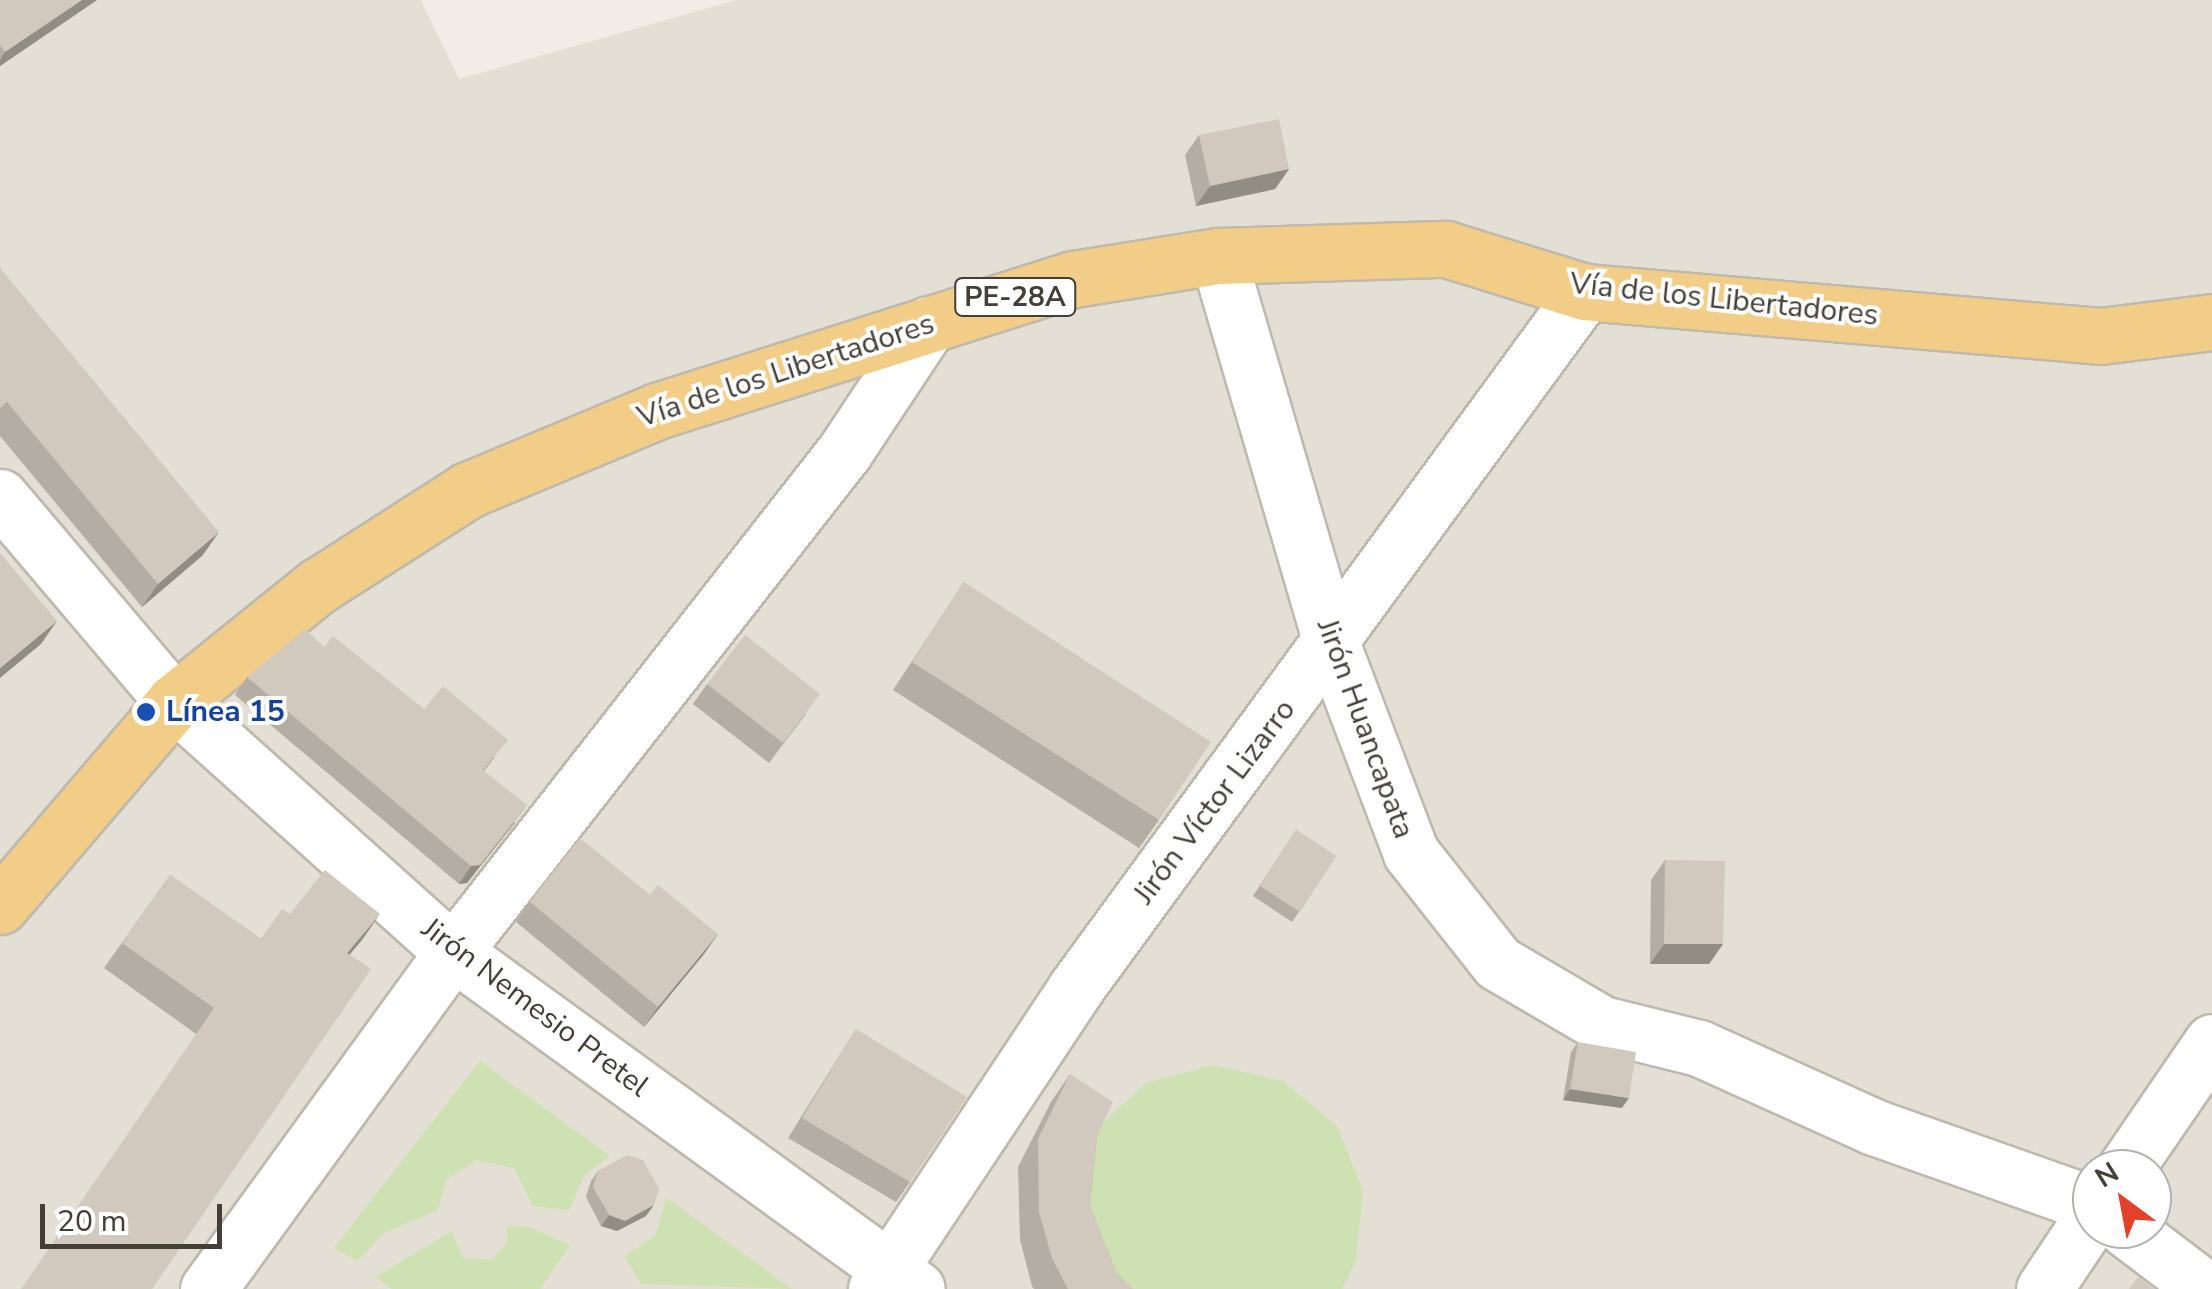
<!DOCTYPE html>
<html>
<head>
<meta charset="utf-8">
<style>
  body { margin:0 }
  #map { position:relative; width:2212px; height:1289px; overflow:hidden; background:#f1ede6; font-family:"Nunito Sans",sans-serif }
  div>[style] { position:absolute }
  .residential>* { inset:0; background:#e4dfd5 }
  .green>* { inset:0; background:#cee1b3 }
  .roads { filter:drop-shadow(2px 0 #beb8ad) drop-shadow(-2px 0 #beb8ad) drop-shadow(0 2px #beb8ad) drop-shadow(0 -2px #beb8ad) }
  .minor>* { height:55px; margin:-27.5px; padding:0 27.5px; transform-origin:27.5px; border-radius:27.5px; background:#fff }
  .trunk>* { height:55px; margin:-27.5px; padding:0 27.5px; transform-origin:27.5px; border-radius:27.5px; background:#f2cd88 }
  .wall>* { inset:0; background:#b4ada3 }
  .shaded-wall>* { inset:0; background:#928d84 }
  .building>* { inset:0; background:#d1c9bd }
  .dots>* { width:28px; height:28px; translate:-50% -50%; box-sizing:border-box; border:5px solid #fff; border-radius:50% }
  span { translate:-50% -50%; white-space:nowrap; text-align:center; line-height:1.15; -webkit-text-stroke:8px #fff; paint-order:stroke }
  .shield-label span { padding:2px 8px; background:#fff; border:2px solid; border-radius:8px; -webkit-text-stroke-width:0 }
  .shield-label { font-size:28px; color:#433e36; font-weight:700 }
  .street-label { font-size:30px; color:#433e36 }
  .transit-label { font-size:30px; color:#164399; font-weight:700 }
  .left { translate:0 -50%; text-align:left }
  .north { position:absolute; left:2072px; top:1149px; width:100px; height:100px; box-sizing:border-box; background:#fff; border:2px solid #b4b2af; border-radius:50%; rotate:328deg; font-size:28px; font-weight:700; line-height:40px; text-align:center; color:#433e36 }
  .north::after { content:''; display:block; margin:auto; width:35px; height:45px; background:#e4412a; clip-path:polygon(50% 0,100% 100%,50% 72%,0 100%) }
  .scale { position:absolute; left:40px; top:1204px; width:182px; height:45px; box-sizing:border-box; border:5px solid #433e36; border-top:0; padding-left:12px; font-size:30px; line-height:35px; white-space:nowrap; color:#433e36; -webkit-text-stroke:8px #fff; paint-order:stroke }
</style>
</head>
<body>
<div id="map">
  <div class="residential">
    <i style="clip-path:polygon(evenodd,0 0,421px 0,459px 79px,736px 0,2212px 0,2212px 1289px,0 1289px,0 0,2092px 1169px,2152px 1169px,2152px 1229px,2092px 1229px,2092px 1169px)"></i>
  </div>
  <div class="green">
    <i style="clip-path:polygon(480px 1061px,610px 1156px,585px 1175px,569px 1210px,533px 1206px,514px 1168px,477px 1160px,446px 1180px,438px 1210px,384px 1233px,358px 1261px,334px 1248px)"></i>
    <i style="clip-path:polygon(1213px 1065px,1283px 1081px,1337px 1126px,1363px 1191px,1356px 1261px,1342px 1289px,1091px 1289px,1079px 1268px,1093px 1132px,1146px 1083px)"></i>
    <i style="clip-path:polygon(666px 1197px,792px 1289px,641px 1284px,624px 1256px,656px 1235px)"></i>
    <i style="clip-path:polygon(507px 1226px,529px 1227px,570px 1245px,540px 1289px,392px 1289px,375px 1277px,452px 1231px,462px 1257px,492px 1260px,507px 1243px)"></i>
  </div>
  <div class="roads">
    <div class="minor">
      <i style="left:1218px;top:256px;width:405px;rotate:73.7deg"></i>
      <i style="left:1332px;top:645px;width:222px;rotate:69.2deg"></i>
      <i style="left:1411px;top:853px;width:140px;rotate:51.7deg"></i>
      <i style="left:1498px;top:963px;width:121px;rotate:30.4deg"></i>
      <i style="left:1602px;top:1024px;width:100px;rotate:13.9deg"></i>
      <i style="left:1699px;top:1048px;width:192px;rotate:24.3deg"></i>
      <i style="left:1874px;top:1127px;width:231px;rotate:19.5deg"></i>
      <i style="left:0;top:497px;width:269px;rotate:49.7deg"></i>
      <i style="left:174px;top:702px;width:375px;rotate:41.9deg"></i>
      <i style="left:453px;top:952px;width:573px;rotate:35.99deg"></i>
      <i style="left:2125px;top:1169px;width:154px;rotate:-55.6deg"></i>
      <i style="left:2126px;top:1229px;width:99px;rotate:37.2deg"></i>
      <i style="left:208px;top:1289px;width:417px;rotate:-54deg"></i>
      <i style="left:453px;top:952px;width:636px;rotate:-51.96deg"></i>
      <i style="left:845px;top:451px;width:152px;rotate:-56.5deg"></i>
      <i style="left:876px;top:1289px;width:360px;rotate:-56.4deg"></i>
      <i style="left:1075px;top:989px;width:864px;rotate:-53.81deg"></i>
      <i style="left:2044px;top:1289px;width:87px;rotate:-56.3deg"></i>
    </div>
    <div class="trunk">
      <i style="left:0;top:906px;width:268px;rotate:-49.5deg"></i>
      <i style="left:174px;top:702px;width:185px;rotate:-38.9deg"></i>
      <i style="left:318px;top:586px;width:178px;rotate:-32.6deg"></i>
      <i style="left:468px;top:490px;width:205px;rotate:-22.7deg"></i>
      <i style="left:657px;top:411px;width:437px;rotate:-17.6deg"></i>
      <i style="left:1074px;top:279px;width:146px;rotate:-9.1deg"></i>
      <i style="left:1218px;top:256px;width:228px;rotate:-1.8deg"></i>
      <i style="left:1446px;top:249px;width:145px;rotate:17.2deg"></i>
      <i style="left:1585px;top:292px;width:518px;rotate:4.87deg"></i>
      <i style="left:2101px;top:336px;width:112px;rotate:-7.2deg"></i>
    </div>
  </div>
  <div class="wall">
    <i style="clip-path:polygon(0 0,97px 0,0 66px)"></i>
    <i style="clip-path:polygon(1199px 135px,1289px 169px,1275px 189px,1196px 206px,1185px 155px)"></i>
    <i style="clip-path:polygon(0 268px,203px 555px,142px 607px,0 436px)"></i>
    <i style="clip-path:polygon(964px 582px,1159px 820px,1139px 848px,893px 690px)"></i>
    <i style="clip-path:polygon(247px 677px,424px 709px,495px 757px,484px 771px,515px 823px,467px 883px,459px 884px,235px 695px)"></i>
    <i style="clip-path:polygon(707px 684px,806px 714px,769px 763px,693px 704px)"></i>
    <i style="clip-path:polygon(1296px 830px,1336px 856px,1292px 922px,1253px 896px)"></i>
    <i style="clip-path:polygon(1665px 860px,1723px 944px,1709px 964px,1650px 964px,1651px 880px)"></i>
    <i style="clip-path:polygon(170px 875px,261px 939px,290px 914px,362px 940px,196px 1034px,104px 968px)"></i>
    <i style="clip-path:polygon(530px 902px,718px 934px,704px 954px,644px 1027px,516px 922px)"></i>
    <i style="clip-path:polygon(856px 1029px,910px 1182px,896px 1202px,788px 1138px)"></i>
    <i style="clip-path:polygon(1578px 1042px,1622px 1108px,1563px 1100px,1571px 1052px)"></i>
    <i style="clip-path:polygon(1070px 1074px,1097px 1136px,1090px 1206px,1116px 1272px,1132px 1289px,1034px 1289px,1032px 1286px,1020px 1240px,1018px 1167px,1051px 1102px)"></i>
    <i style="clip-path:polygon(598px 1171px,646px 1216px,617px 1231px,601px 1226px,586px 1197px,591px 1181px)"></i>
  </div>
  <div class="shaded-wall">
    <i style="clip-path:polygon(82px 0,97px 0,0 66px,0 60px,5px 52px)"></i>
    <i style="clip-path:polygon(1289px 169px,1275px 189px,1196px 206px,1210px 186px)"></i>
    <i style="clip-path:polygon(219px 532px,203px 555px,142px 607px,158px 584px)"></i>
    <i style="clip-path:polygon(57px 621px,41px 644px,0 678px,0 668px)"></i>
    <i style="clip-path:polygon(527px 805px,467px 883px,459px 884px,471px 866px)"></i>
    <i style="clip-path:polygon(380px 914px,362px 940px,329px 979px,347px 953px)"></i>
    <i style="clip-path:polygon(718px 934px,704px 954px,644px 1027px,658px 1007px)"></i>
    <i style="clip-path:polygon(1664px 944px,1723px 944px,1709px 964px,1650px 964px)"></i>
    <i style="clip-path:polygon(1570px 1089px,1629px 1098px,1622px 1108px,1563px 1100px)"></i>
    <i style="clip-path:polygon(654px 1205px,646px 1216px,617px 1231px,601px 1226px,609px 1215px)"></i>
  </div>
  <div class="building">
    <i style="clip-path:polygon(0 0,82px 0,5px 52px,0 45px)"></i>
    <i style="clip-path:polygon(1279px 119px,1289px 169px,1210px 186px,1199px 135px)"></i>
    <i style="clip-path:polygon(0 268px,219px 532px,158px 584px,7px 402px,0 408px)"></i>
    <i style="clip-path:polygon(0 553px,57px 621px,0 668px)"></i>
    <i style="clip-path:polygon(964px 582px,1211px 742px,1159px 820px,912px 662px)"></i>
    <i style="clip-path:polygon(305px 629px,324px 647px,333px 636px,424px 709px,443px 686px,508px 740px,483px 770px,527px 805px,480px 865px,471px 866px,247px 677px)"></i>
    <i style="clip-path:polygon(745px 635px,820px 694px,783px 743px,707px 684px)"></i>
    <i style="clip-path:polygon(1296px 830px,1336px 856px,1300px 912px,1260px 886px)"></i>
    <i style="clip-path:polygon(580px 838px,650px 895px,658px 885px,718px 934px,658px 1007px,530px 902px)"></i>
    <i style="clip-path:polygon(1665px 860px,1725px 861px,1723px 944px,1664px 944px)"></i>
    <i style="clip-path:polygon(325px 870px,380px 914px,347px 953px,371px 969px,152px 1289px,21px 1289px,214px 1008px,122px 943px,170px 875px,261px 939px,282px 909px,290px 914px)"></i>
    <i style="clip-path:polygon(856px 1029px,967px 1097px,910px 1182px,802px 1118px)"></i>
    <i style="clip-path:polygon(1578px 1042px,1636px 1052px,1629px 1098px,1570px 1089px)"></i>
    <i style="clip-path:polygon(1070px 1074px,1113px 1102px,1097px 1136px,1090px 1206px,1116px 1272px,1132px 1289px,1068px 1289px,1052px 1258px,1039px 1212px,1038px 1139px)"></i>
    <i style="clip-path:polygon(627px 1155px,643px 1160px,659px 1189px,654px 1205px,625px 1221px,609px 1215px,593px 1187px,598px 1171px)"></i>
    <i style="clip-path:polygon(2138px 1277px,2154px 1289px,2129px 1289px)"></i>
  </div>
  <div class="dots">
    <i style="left:146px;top:712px;background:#1a4fb4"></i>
  </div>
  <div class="shield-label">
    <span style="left:1015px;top:297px">PE-28A</span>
  </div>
  <div class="street-label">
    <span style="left:1724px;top:300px;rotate:6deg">Vía de los Libertadores</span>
    <span style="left:786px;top:371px;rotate:-18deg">Vía de los Libertadores</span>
    <span style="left:1365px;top:729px;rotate:70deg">Jirón Huancapata</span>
    <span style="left:1215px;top:802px;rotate:-53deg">Jirón Víctor Lizarro</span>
    <span style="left:535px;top:1008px;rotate:37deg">Jirón Nemesio Pretel</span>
  </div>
  <div class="transit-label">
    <span class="left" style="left:166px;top:712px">Línea 15</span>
  </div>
  <div class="north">N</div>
  <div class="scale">20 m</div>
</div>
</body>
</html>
